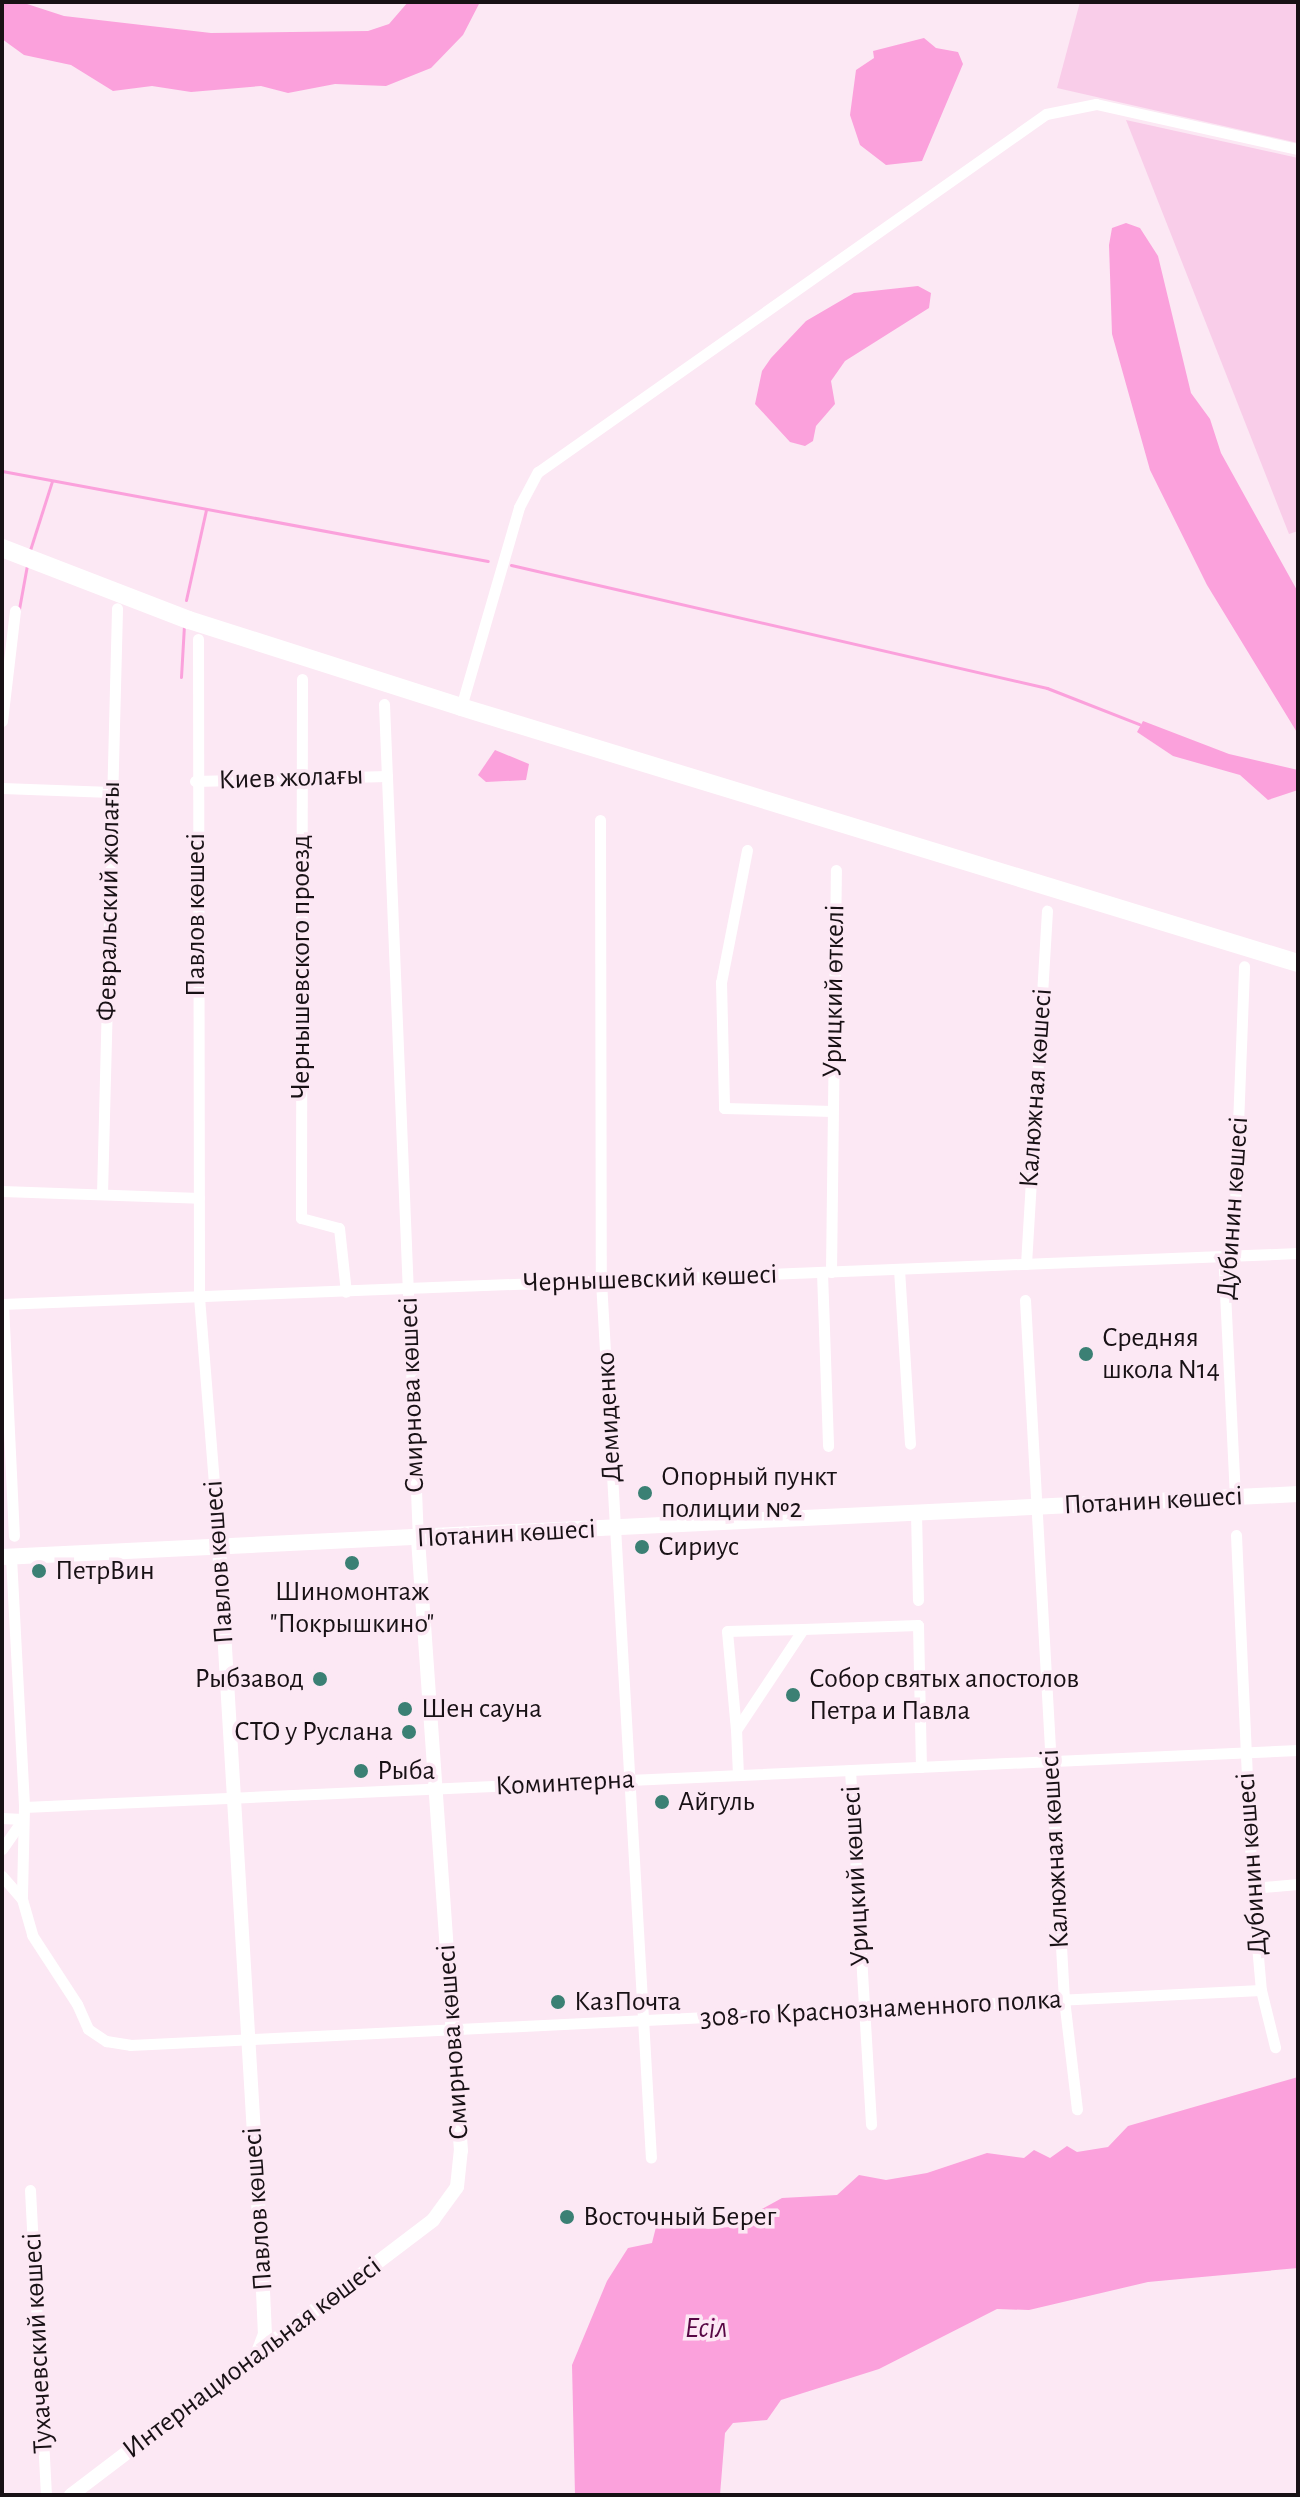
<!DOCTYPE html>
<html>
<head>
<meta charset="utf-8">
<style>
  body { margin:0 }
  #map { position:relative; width:1300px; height:2497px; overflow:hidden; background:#fce8f4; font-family:"Alegreya Sans",sans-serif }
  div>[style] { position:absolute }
  .green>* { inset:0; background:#f9cde9 }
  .water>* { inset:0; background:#fba1dc }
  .stream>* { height:3px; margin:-1.5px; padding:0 1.5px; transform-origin:1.5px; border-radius:1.5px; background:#fba1dc }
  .minor>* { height:11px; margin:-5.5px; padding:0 5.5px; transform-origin:5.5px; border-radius:5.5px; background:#fff }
  .tertiary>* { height:14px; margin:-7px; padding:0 7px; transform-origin:7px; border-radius:7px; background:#fff }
  .secondary>* { height:16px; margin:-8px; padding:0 8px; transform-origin:8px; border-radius:8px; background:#fff }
  .trunk>* { height:18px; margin:-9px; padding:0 9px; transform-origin:9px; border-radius:9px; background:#fff }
  .dots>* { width:22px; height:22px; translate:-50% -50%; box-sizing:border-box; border:4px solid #fce8f4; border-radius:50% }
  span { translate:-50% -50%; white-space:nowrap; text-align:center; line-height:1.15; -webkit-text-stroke:7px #fce8f4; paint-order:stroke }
  .street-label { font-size:28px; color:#181115 }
  .poi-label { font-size:28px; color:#181115 }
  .left { translate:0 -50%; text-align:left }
  .right { translate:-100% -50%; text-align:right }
  .water-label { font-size:30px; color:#570744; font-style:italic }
  .frame { position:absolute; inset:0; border:4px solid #181115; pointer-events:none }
</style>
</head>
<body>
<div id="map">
  <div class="green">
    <i style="clip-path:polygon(1080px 2px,1298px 2px,1298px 143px,1057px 88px)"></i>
    <i style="clip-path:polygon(1126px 120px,1298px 158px,1298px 531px,1289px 534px)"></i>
  </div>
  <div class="water">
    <i style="clip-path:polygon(2px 2px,21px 2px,64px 16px,211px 33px,368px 31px,389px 24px,408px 2px,480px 2px,463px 35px,431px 68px,386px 86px,335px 84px,288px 93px,261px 86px,191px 92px,152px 86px,113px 91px,71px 65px,24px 55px,2px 39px)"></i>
    <i style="clip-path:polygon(924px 38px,936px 48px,958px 52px,963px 64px,922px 161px,886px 165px,860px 145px,850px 115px,856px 70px,874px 58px,873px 51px)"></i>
    <i style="clip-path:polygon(1126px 223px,1140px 228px,1158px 256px,1191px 393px,1210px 419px,1221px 453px,1298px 592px,1298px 734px,1207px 585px,1150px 470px,1112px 334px,1109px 245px,1112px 228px)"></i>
    <i style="clip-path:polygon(918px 286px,931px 293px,929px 308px,845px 361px,831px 381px,835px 404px,816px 426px,813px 441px,805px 446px,790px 442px,755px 404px,762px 371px,771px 358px,806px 321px,854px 293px)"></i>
    <i style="clip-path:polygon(1143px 721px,1229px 754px,1298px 770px,1298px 790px,1268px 800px,1240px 775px,1173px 756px,1137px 732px)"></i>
    <i style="clip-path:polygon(495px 750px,529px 764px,526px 780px,486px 782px,478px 775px)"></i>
    <i style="clip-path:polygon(1298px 2077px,1298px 2268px,1148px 2282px,1029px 2310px,997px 2309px,879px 2369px,781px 2400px,767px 2420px,733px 2423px,725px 2433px,720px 2495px,575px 2495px,572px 2365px,607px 2281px,628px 2248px,652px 2243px,656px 2227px,675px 2218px,708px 2229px,729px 2227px,782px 2198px,837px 2195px,859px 2175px,886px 2180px,927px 2173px,987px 2153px,1024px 2158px,1034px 2150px,1050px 2158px,1067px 2146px,1077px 2152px,1108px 2147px,1128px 2126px)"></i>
  </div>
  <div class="stream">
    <i style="left:2px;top:471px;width:494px;rotate:10.5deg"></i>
    <i style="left:30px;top:550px;width:72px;rotate:-72.3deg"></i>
    <i style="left:511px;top:565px;width:550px;rotate:12.92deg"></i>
    <i style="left:1047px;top:688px;width:99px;rotate:21.4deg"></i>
    <i style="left:186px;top:600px;width:92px;rotate:-77.5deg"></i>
    <i style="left:19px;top:609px;width:45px;rotate:-79.7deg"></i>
    <i style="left:181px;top:677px;width:52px;rotate:-86.7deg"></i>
  </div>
  <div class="minor">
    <i style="left:198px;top:639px;width:658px;rotate:89.91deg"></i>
    <i style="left:199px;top:1297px;width:251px;rotate:85.4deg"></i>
    <i style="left:302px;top:679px;width:539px;rotate:90.11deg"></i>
    <i style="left:301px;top:1218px;width:39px;rotate:15deg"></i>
    <i style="left:339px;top:1228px;width:64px;rotate:83.8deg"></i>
    <i style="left:384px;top:704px;width:836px;rotate:87.67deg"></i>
    <i style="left:461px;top:707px;width:208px;rotate:-73.8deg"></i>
    <i style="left:519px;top:507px;width:40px;rotate:-62deg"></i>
    <i style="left:538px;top:472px;width:621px;rotate:-35.17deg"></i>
    <i style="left:1046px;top:114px;width:51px;rotate:-11.3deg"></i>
    <i style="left:1096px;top:104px;width:207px;rotate:12.6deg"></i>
    <i style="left:2px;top:721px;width:111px;rotate:-83.3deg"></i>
    <i style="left:195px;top:781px;width:192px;rotate:-1.5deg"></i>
    <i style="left:2px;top:788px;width:109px;rotate:2.1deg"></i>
    <i style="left:600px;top:820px;width:461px;rotate:89.9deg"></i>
    <i style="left:601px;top:1281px;width:878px;rotate:86.74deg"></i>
    <i style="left:747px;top:850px;width:135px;rotate:101.1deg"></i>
    <i style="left:721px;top:982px;width:126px;rotate:88.6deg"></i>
    <i style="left:724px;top:1108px;width:108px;rotate:1.6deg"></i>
    <i style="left:2px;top:1191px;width:197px;rotate:2deg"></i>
    <i style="left:102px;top:1194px;width:586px;rotate:-88.53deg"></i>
    <i style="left:1026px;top:1264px;width:354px;rotate:-86.6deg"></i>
    <i style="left:899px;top:1269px;width:175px;rotate:86.4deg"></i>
    <i style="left:822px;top:1272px;width:174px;rotate:88deg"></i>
    <i style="left:831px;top:1272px;width:402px;rotate:-89.3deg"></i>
    <i style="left:1025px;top:1300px;width:700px;rotate:86.81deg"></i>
    <i style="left:1064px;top:1999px;width:111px;rotate:83.3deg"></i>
    <i style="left:2px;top:1304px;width:1297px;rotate:-2.25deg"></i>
    <i style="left:3px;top:1304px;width:232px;rotate:87.3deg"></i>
    <i style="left:1235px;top:1497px;width:228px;rotate:-92.8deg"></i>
    <i style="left:1224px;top:1269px;width:17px;rotate:-57deg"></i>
    <i style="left:1233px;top:1255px;width:289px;rotate:-87.8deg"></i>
    <i style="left:916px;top:1513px;width:87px;rotate:88.7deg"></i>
    <i style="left:1236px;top:1535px;width:353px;rotate:87.4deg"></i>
    <i style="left:1252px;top:1888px;width:102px;rotate:85deg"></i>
    <i style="left:1261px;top:1990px;width:59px;rotate:76.2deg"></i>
    <i style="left:11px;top:1557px;width:250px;rotate:87deg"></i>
    <i style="left:24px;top:1807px;width:91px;rotate:91.3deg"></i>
    <i style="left:736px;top:1730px;width:99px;rotate:-95.2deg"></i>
    <i style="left:727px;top:1631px;width:76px;rotate:-1.5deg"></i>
    <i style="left:850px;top:1770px;width:355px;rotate:86.6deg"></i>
    <i style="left:738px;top:1775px;width:45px;rotate:-92.5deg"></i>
    <i style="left:736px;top:1730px;width:121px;rotate:-56.4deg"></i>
    <i style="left:803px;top:1629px;width:115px;rotate:-2deg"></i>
    <i style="left:918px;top:1625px;width:142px;rotate:88.8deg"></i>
    <i style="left:24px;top:1807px;width:1275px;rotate:-2.56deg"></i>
    <i style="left:2px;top:1818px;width:20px;rotate:3deg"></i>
    <i style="left:2px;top:1849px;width:35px;rotate:-55deg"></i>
    <i style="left:2px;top:1876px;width:30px;rotate:49deg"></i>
    <i style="left:22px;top:1899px;width:37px;rotate:74deg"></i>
    <i style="left:32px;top:1935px;width:82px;rotate:56.9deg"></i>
    <i style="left:77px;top:2004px;width:27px;rotate:66deg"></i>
    <i style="left:88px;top:2029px;width:22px;rotate:34deg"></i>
    <i style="left:106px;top:2041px;width:24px;rotate:9deg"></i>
    <i style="left:130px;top:2045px;width:1132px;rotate:-2.78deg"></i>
    <i style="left:1252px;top:1888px;width:46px;rotate:-5deg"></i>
    <i style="left:30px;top:2190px;width:305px;rotate:87deg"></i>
  </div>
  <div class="tertiary">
    <i style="left:219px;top:1547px;width:723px;rotate:86.59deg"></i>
    <i style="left:262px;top:2269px;width:65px;rotate:87.4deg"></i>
    <i style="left:265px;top:2334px;width:19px;rotate:111deg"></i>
    <i style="left:71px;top:2495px;width:455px;rotate:-37.2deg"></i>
    <i style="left:433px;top:2220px;width:41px;rotate:-54deg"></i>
    <i style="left:457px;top:2187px;width:36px;rotate:-84deg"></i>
    <i style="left:461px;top:2151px;width:614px;rotate:-94.02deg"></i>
  </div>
  <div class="secondary">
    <i style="left:2px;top:1557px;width:1298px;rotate:-2.78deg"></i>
  </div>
  <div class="trunk">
    <i style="left:2px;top:548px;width:200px;rotate:21.1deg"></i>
    <i style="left:189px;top:620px;width:286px;rotate:17.7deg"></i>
    <i style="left:461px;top:707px;width:875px;rotate:17.01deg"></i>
  </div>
  <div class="dots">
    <i style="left:1086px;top:1354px;background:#3b8074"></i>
    <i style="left:645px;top:1493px;background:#3b8074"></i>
    <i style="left:642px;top:1547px;background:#3b8074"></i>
    <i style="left:352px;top:1563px;background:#3b8074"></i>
    <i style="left:39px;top:1571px;background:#3b8074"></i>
    <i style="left:320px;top:1679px;background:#3b8074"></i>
    <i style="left:793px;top:1695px;background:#3b8074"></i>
    <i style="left:405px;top:1709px;background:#3b8074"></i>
    <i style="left:409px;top:1732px;background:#3b8074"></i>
    <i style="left:361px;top:1771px;background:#3b8074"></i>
    <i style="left:662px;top:1802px;background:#3b8074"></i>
    <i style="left:558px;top:2002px;background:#3b8074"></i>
    <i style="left:567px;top:2217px;background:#3b8074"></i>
  </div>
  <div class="street-label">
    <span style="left:291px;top:778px;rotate:-2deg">Киев жолағы</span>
    <span style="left:109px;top:901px;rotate:-89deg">Февральский жолағы</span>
    <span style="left:196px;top:915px;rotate:-90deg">Павлов көшесі</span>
    <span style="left:301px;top:967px;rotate:-90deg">Чернышевского проезд</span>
    <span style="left:834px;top:991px;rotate:-89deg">Урицкий өткелі</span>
    <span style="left:1036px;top:1088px;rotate:-86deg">Калюжная көшесі</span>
    <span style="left:1233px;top:1208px;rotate:-86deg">Дубинин көшесі</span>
    <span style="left:650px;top:1279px;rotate:-2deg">Чернышевский көшесі</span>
    <span style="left:412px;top:1395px;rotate:-92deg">Смирнова көшесі</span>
    <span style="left:609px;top:1417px;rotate:-93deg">Демиденко</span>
    <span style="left:1153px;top:1501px;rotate:-3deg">Потанин көшесі</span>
    <span style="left:506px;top:1534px;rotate:-3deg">Потанин көшесі</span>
    <span style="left:219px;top:1562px;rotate:-94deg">Павлов көшесі</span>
    <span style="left:565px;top:1783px;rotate:-3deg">Коминтерна</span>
    <span style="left:1055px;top:1849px;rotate:-93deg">Калюжная көшесі</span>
    <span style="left:1252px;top:1864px;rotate:-94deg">Дубинин көшесі</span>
    <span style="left:856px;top:1876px;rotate:-93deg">Урицкий көшесі</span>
    <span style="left:881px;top:2009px;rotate:-3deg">308-го Краснознаменного полка</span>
    <span style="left:453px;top:2042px;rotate:-94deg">Смирнова көшесі</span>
    <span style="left:258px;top:2209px;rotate:-94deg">Павлов көшесі</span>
    <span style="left:38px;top:2343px;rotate:-93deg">Тухачевский көшесі</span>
    <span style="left:252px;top:2358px;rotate:-37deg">Интернациональная көшесі</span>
  </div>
  <div class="poi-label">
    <span class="left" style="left:1102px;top:1354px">Средняя<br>школа N14</span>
    <span class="left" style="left:661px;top:1493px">Опорный пункт<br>полиции №2</span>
    <span class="left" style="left:658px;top:1547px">Сириус</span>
    <span class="left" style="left:55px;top:1571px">ПетрВин</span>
    <span style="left:352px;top:1608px">Шиномонтаж<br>"Покрышкино"</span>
    <span class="right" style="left:304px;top:1679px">Рыбзавод</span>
    <span class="left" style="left:809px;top:1695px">Собор святых апостолов<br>Петра и Павла</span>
    <span class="left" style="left:421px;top:1709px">Шен сауна</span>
    <span class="right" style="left:393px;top:1732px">СТО у Руслана</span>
    <span class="left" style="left:377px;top:1771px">Рыба</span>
    <span class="left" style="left:678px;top:1802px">Айгуль</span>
    <span class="left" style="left:574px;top:2002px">КазПочта</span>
    <span class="left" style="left:583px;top:2217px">Восточный Берег</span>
  </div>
  <div class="water-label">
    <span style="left:706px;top:2328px">Есіл</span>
  </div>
  <div class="frame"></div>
</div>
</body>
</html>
